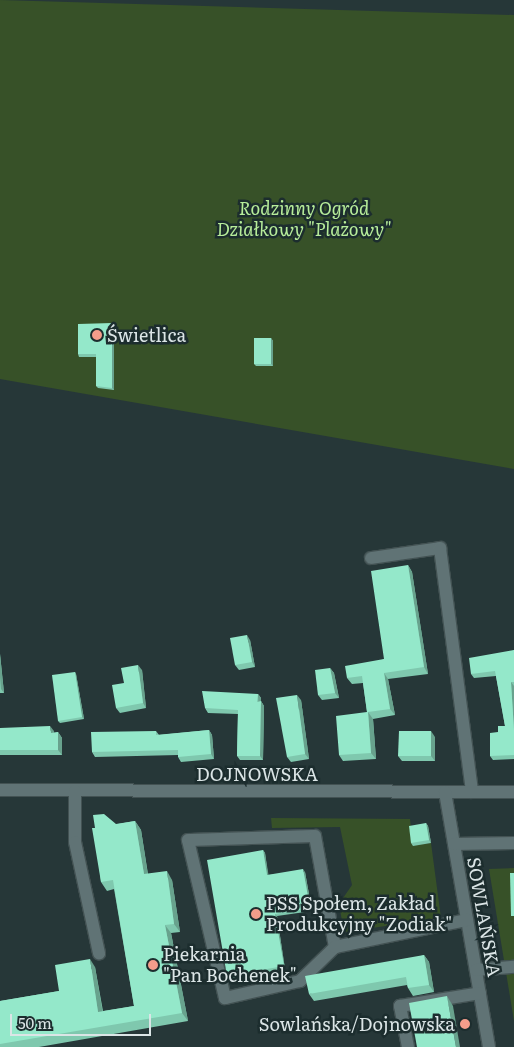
<!DOCTYPE html>
<html>
<head>
<meta charset="utf-8">
<style>
  body { margin:0 }
  #map { position:relative; width:514px; height:1047px; overflow:hidden; background:#263738; font-family:Literata,serif }
  div>[style] { position:absolute }
  .green>* { inset:0; background:#375128 }
  .roads { filter:drop-shadow(1px 0 #435253) drop-shadow(-1px 0 #435253) drop-shadow(0 1px #435253) drop-shadow(0 -1px #435253) }
  .minor>* { height:12px; margin:-6px; padding:0 6px; transform-origin:6px; border-radius:6px; background:#607375 }
  .wall>* { inset:0; background:#7fc8ae }
  .shaded-wall>* { inset:0; background:#68a28d }
  .building>* { inset:0; background:#94e8ca }
  .dots>* { width:14px; height:14px; translate:-50% -50%; box-sizing:border-box; border:2px solid #1c2d2e; border-radius:50% }
  span { translate:-50% -50%; white-space:nowrap; text-align:center; line-height:1.15; -webkit-text-stroke:5px #1c2d2e; paint-order:stroke }
  .park-label { font-size:18px; color:#b7ed9a; font-style:italic }
  .poi-label { font-size:18px; color:#dbe5e6 }
  .left { translate:0 -50%; text-align:left }
  .right { translate:-100% -50%; text-align:right }
  .street-label { font-size:18px; color:#dbe5e6 }
  .scale { position:absolute; left:10px; top:1014px; width:141px; height:22px; box-sizing:border-box; border:2px solid #dbe5e6; border-top:0; padding-left:6px; font-size:15px; line-height:18px; white-space:nowrap; color:#dbe5e6; -webkit-text-stroke:4px #1c2d2e; paint-order:stroke }
</style>
</head>
<body>
<div id="map">
  <div class="green">
    <i style="clip-path:polygon(0 0,514px 15px,514px 469px,0 379px)"></i>
    <i style="clip-path:polygon(271px 818px,410px 819px,413px 845px,431px 843px,441px 918px,344px 932px,339px 904px,352px 885px,340px 827px,272px 828px)"></i>
    <i style="clip-path:polygon(514px 868px,514px 1021px,489px 869px)"></i>
  </div>
  <div class="roads">
    <div class="minor">
      <i style="left:371px;top:558px;width:70px;rotate:-8.2deg"></i>
      <i style="left:440px;top:548px;width:246px;rotate:82.5deg"></i>
      <i style="left:0;top:790px;width:514px;rotate:0.22deg"></i>
      <i style="left:75px;top:791px;width:51px;rotate:90deg"></i>
      <i style="left:75px;top:842px;width:114px;rotate:77.8deg"></i>
      <i style="left:445px;top:792px;width:259px;rotate:80.2deg"></i>
      <i style="left:454px;top:844px;width:60px;rotate:-1deg"></i>
      <i style="left:335px;top:947px;width:49px;rotate:135.8deg"></i>
      <i style="left:300px;top:981px;width:77px;rotate:167.2deg"></i>
      <i style="left:225px;top:998px;width:162px;rotate:-103.2deg"></i>
      <i style="left:188px;top:840px;width:127px;rotate:-1.8deg"></i>
      <i style="left:315px;top:836px;width:113px;rotate:79.8deg"></i>
      <i style="left:335px;top:947px;width:135px;rotate:-11.6deg"></i>
      <i style="left:476px;top:970px;width:38px;rotate:-5deg"></i>
      <i style="left:408px;top:1047px;width:42px;rotate:-101deg"></i>
      <i style="left:400px;top:1006px;width:81px;rotate:-9.2deg"></i>
    </div>
  </div>
  <div class="wall">
    <i style="clip-path:polygon(112px 323px,114px 326px,114px 390px,98px 388px,96px 386px,96px 357px,79px 357px,78px 354px)"></i>
    <i style="clip-path:polygon(271px 338px,273px 341px,273px 366px,256px 366px,254px 364px)"></i>
    <i style="clip-path:polygon(408px 565px,412px 572px,428px 674px,388px 679px,395px 715px,373px 719px,376px 759px,343px 761px,339px 755px,367px 712px,363px 683px,352px 684px,347px 678px,384px 659px)"></i>
    <i style="clip-path:polygon(250px 640px,255px 667px,239px 670px,235px 665px)"></i>
    <i style="clip-path:polygon(514px 650px,514px 759px,493px 760px,490px 756px,498px 732px,505px 726px,496px 676px,474px 678px,471px 674px)"></i>
    <i style="clip-path:polygon(0 654px,4px 693px,0 693px)"></i>
    <i style="clip-path:polygon(330px 668px,334px 673px,339px 698px,322px 700px,318px 695px)"></i>
    <i style="clip-path:polygon(142px 670px,146px 708px,120px 713px,116px 708px,124px 683px)"></i>
    <i style="clip-path:polygon(75px 672px,76px 674px,84px 719px,60px 723px,58px 721px)"></i>
    <i style="clip-path:polygon(258px 694px,261px 698px,261px 701px,264px 706px,263px 760px,240px 760px,237px 756px,238px 714px,208px 713px,205px 708px)"></i>
    <i style="clip-path:polygon(301px 700px,309px 759px,291px 762px,287px 757px)"></i>
    <i style="clip-path:polygon(0 728px,54px 731px,54px 733px,58px 732px,62px 738px,62px 755px,0 755px)"></i>
    <i style="clip-path:polygon(209px 730px,212px 735px,214px 759px,181px 762px,178px 757px,178px 755px,95px 757px,92px 752px,156px 731px,159px 735px)"></i>
    <i style="clip-path:polygon(435px 737px,435px 761px,402px 761px,398px 756px)"></i>
    <i style="clip-path:polygon(135px 821px,141px 830px,148px 874px,172px 880px,180px 932px,171px 933px,188px 1021px,39px 1047px,0 1047px,0 1001px,59px 991px,95px 967px,103px 1011px,134px 1006px,114px 889px,107px 891px,101px 882px,95px 828px)"></i>
    <i style="clip-path:polygon(426px 823px,428px 826px,431px 843px,413px 846px,411px 843px)"></i>
    <i style="clip-path:polygon(263px 850px,265px 853px,268px 875px,305px 872px,312px 911px,277px 916px,285px 969px,229px 979px,227px 976px)"></i>
    <i style="clip-path:polygon(424px 955px,429px 962px,434px 992px,413px 996px,408px 988px,407px 985px,314px 1001px,309px 994px)"></i>
  </div>
  <div class="shaded-wall">
    <i style="clip-path:polygon(112px 323px,114px 326px,114px 390px,112px 388px)"></i>
    <i style="clip-path:polygon(271px 338px,273px 341px,273px 366px,271px 364px)"></i>
    <i style="clip-path:polygon(408px 565px,412px 572px,428px 674px,424px 667px)"></i>
    <i style="clip-path:polygon(247px 635px,250px 640px,255px 667px,252px 662px)"></i>
    <i style="clip-path:polygon(0 654px,4px 693px,1px 689px,0 677px)"></i>
    <i style="clip-path:polygon(138px 665px,142px 670px,146px 708px,143px 703px)"></i>
    <i style="clip-path:polygon(330px 668px,334px 673px,339px 698px,335px 693px)"></i>
    <i style="clip-path:polygon(75px 672px,76px 674px,84px 719px,82px 717px)"></i>
    <i style="clip-path:polygon(384px 673px,388px 679px,395px 715px,390px 709px)"></i>
    <i style="clip-path:polygon(511px 682px,514px 686px,514px 730px)"></i>
    <i style="clip-path:polygon(258px 694px,261px 698px,261px 701px,264px 706px,263px 760px,260px 756px)"></i>
    <i style="clip-path:polygon(297px 695px,301px 700px,309px 759px,305px 754px)"></i>
    <i style="clip-path:polygon(368px 712px,373px 719px,376px 759px,371px 753px)"></i>
    <i style="clip-path:polygon(50px 726px,54px 731px,55px 738px,51px 733px)"></i>
    <i style="clip-path:polygon(209px 730px,212px 735px,214px 759px,211px 754px)"></i>
    <i style="clip-path:polygon(431px 731px,435px 737px,435px 761px,431px 756px)"></i>
    <i style="clip-path:polygon(58px 732px,62px 738px,62px 755px,58px 750px)"></i>
    <i style="clip-path:polygon(135px 821px,141px 830px,149px 882px,144px 874px)"></i>
    <i style="clip-path:polygon(426px 823px,428px 826px,431px 843px,429px 840px)"></i>
    <i style="clip-path:polygon(263px 850px,265px 853px,269px 878px,267px 875px)"></i>
    <i style="clip-path:polygon(303px 869px,305px 872px,312px 911px,310px 908px)"></i>
    <i style="clip-path:polygon(167px 871px,172px 880px,180px 932px,174px 924px)"></i>
    <i style="clip-path:polygon(275px 914px,277px 916px,285px 969px,284px 966px)"></i>
    <i style="clip-path:polygon(165px 925px,171px 933px,188px 1021px,182px 1013px)"></i>
    <i style="clip-path:polygon(424px 955px,429px 962px,434px 992px,429px 985px)"></i>
    <i style="clip-path:polygon(90px 959px,95px 967px,104px 1020px,98px 1012px)"></i>
    <i style="clip-path:polygon(447px 996px,453px 1006px,460px 1047px,456px 1047px)"></i>
  </div>
  <div class="building">
    <i style="clip-path:polygon(112px 323px,112px 388px,96px 386px,96px 354px,78px 354px,78px 324px)"></i>
    <i style="clip-path:polygon(254px 338px,271px 338px,271px 364px,254px 364px)"></i>
    <i style="clip-path:polygon(408px 565px,424px 667px,384px 673px,390px 709px,368px 712px,371px 753px,339px 755px,336px 716px,367px 712px,362px 676px,347px 678px,345px 666px,384px 659px,371px 571px)"></i>
    <i style="clip-path:polygon(247px 635px,252px 662px,235px 665px,230px 638px)"></i>
    <i style="clip-path:polygon(514px 650px,514px 682px,511px 682px,514px 730px,514px 755px,490px 756px,490px 733px,498px 732px,498px 726px,505px 726px,495px 671px,471px 674px,469px 658px)"></i>
    <i style="clip-path:polygon(138px 665px,143px 703px,116px 708px,112px 685px,124px 683px,121px 668px)"></i>
    <i style="clip-path:polygon(330px 668px,335px 693px,318px 695px,315px 670px)"></i>
    <i style="clip-path:polygon(75px 672px,82px 717px,58px 721px,52px 675px)"></i>
    <i style="clip-path:polygon(202px 691px,258px 694px,257px 702px,261px 701px,260px 756px,237px 756px,238px 710px,205px 708px)"></i>
    <i style="clip-path:polygon(297px 695px,305px 754px,287px 757px,276px 698px)"></i>
    <i style="clip-path:polygon(50px 726px,51px 733px,58px 732px,58px 750px,0 750px,0 728px)"></i>
    <i style="clip-path:polygon(209px 730px,211px 754px,178px 757px,178px 750px,92px 752px,91px 732px,156px 731px,156px 735px)"></i>
    <i style="clip-path:polygon(399px 731px,431px 731px,431px 756px,398px 756px)"></i>
    <i style="clip-path:polygon(104px 814px,116px 824px,135px 821px,144px 874px,167px 871px,174px 924px,165px 925px,182px 1013px,0 1044px,0 1001px,59px 991px,55px 965px,90px 959px,98px 1012px,134px 1006px,113px 880px,101px 882px,92px 828px,95px 828px,93px 815px)"></i>
    <i style="clip-path:polygon(426px 823px,429px 840px,411px 843px,409px 826px)"></i>
    <i style="clip-path:polygon(263px 850px,267px 875px,303px 869px,310px 908px,275px 914px,284px 966px,227px 976px,207px 860px)"></i>
    <i style="clip-path:polygon(510px 873px,514px 873px,514px 916px,511px 916px)"></i>
    <i style="clip-path:polygon(424px 955px,429px 985px,408px 988px,406px 977px,309px 994px,305px 976px)"></i>
    <i style="clip-path:polygon(447px 996px,456px 1047px,417px 1047px,409px 1003px)"></i>
  </div>
  <div class="dots">
    <i style="left:97px;top:335px;background:#f49d8b"></i>
    <i style="left:256px;top:914px;background:#f49d8b"></i>
    <i style="left:153px;top:965px;background:#f49d8b"></i>
    <i style="left:465px;top:1024px;background:#f49d8b"></i>
  </div>
  <div class="park-label">
    <span style="left:304px;top:219px">Rodzinny Ogród<br>Działkowy "Plażowy"</span>
  </div>
  <div class="poi-label">
    <span class="left" style="left:107px;top:335px">Świetlica</span>
    <span class="left" style="left:266px;top:914px">PSS Społem, Zakład<br>Produkcyjny "Zodiak"</span>
    <span class="left" style="left:163px;top:965px">Piekarnia<br>"Pan Bochenek"</span>
    <span class="right" style="left:455px;top:1024px">Sowlańska/Dojnowska</span>
  </div>
  <div class="street-label">
    <span style="left:257px;top:774px">DOJNOWSKA</span>
    <span style="left:484px;top:917px;rotate:80deg">SOWLAŃSKA</span>
  </div>
  <div class="scale">50 m</div>
</div>
</body>
</html>
